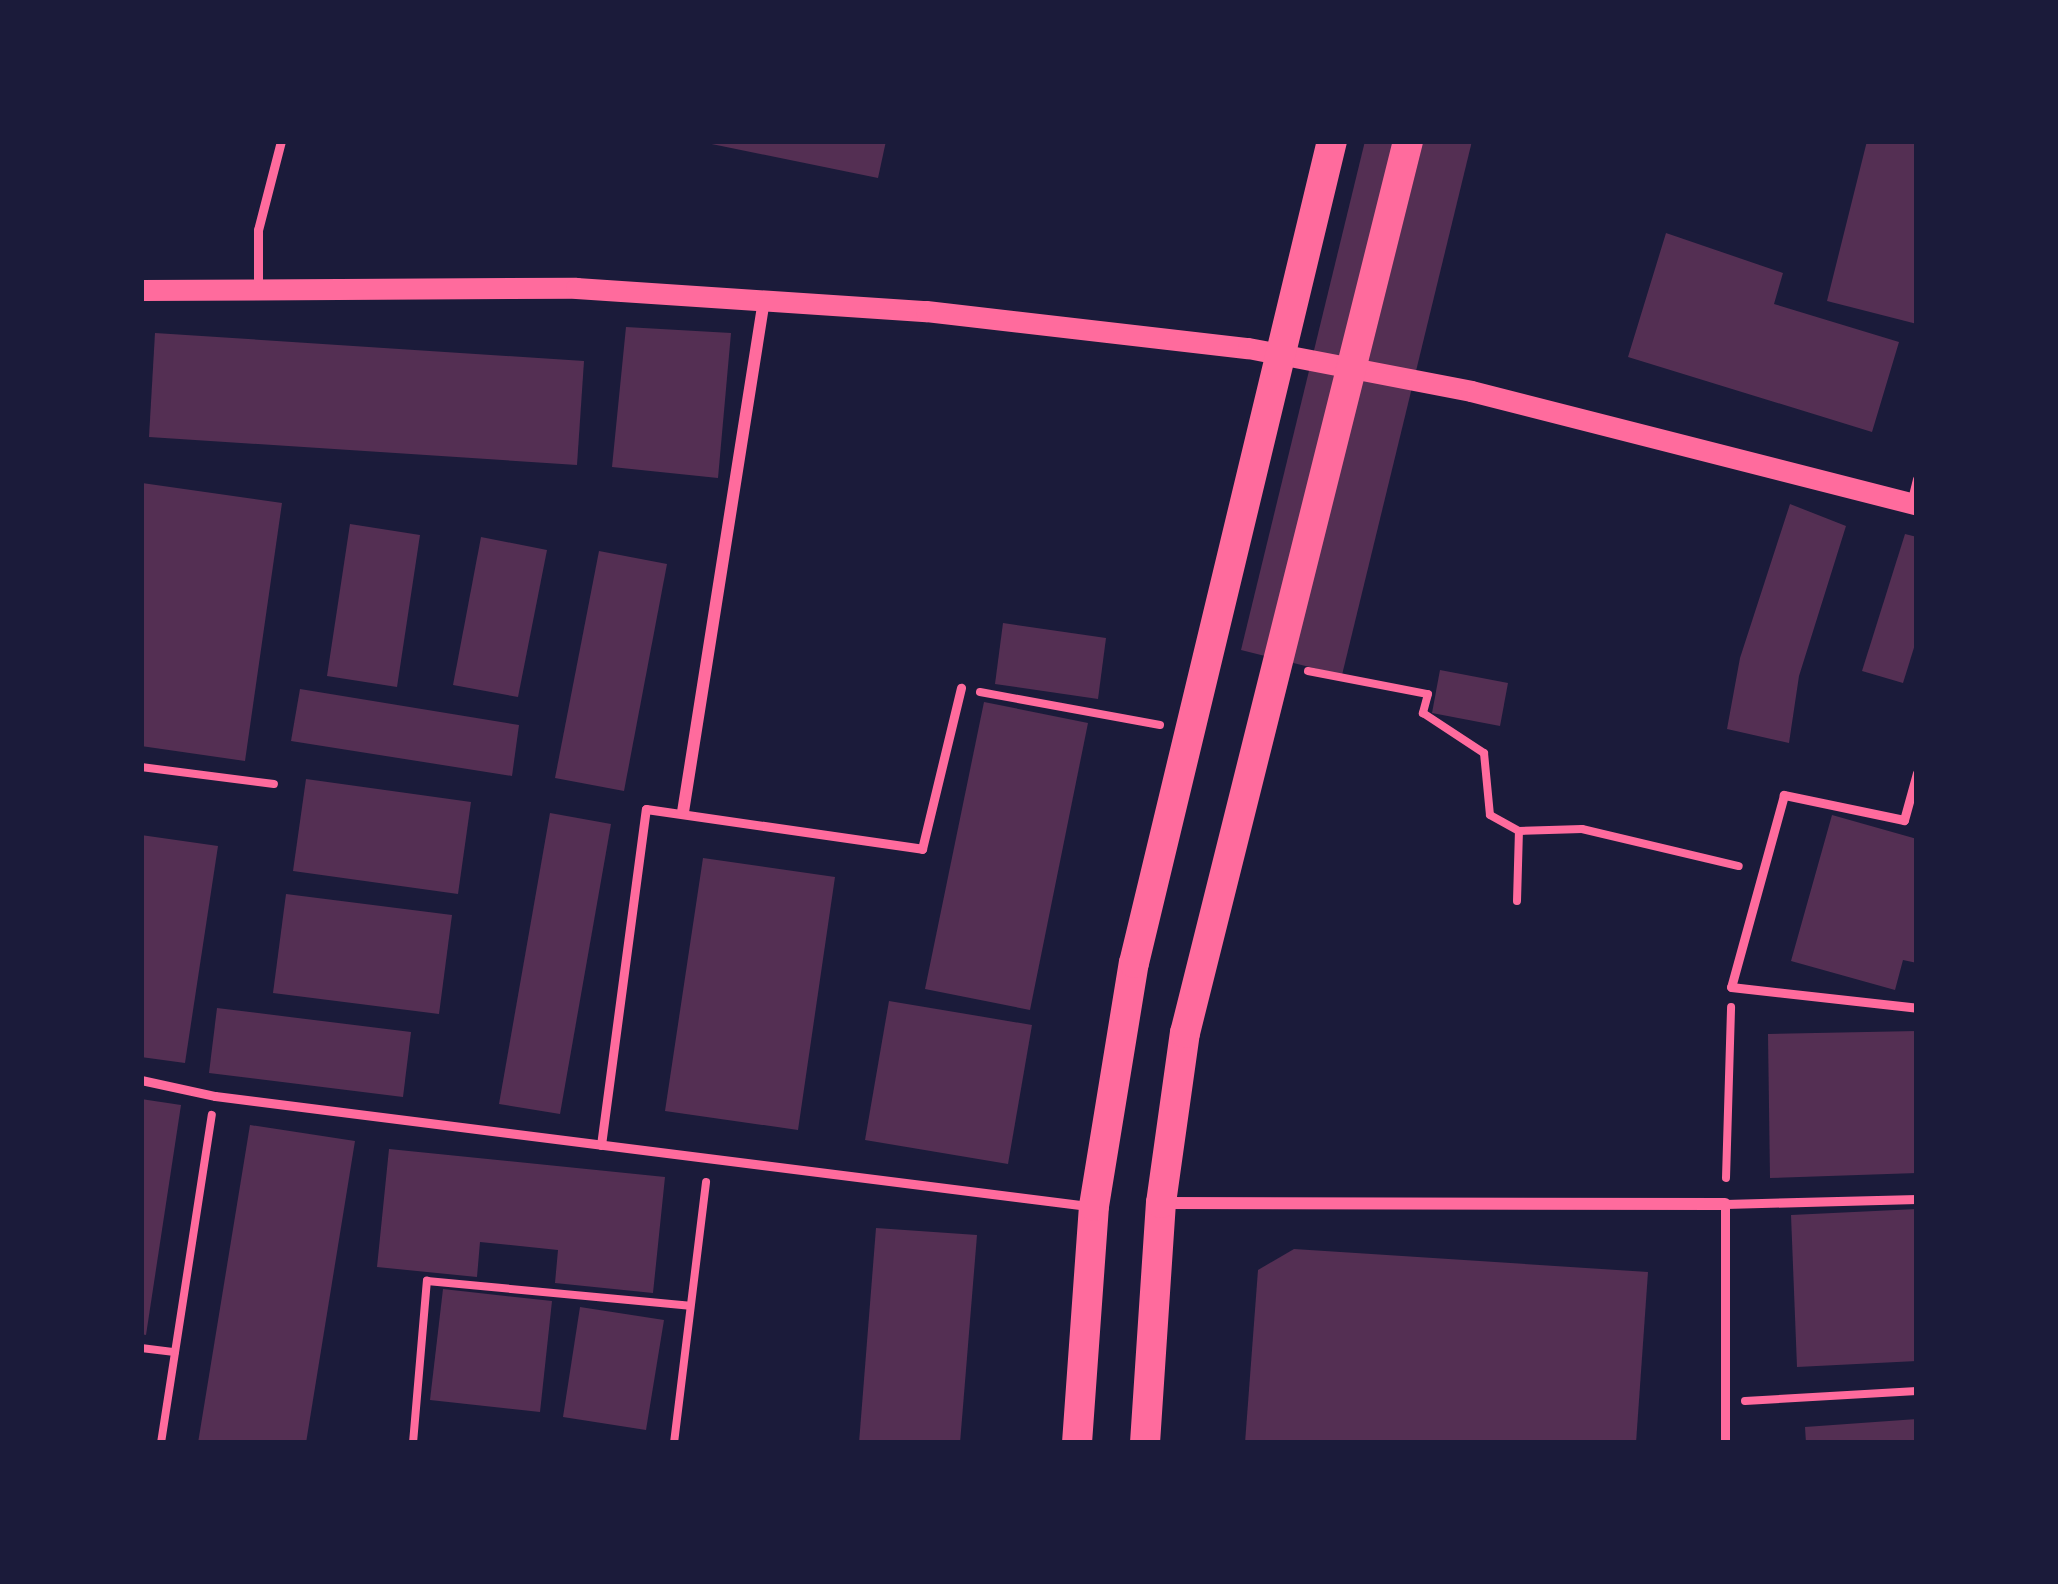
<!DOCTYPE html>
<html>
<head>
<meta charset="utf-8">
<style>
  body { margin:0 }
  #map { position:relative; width:2058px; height:1584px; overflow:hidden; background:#1b1b3a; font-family:"Archivo Narrow",sans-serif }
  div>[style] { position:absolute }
  .building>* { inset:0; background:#542f53 }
  .path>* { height:8px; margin:-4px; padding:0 4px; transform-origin:4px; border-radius:4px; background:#ff6b9d }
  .service>* { height:9px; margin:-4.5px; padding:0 4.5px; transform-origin:4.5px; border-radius:4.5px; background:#ff6b9d }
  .minor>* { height:12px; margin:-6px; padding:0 6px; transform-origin:6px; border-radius:6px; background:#ff6b9d }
  .tertiary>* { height:21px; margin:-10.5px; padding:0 10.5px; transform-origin:10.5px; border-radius:10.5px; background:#ff6b9d }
  .primary>* { height:30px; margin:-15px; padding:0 15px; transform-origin:15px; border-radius:15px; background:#ff6b9d }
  span { translate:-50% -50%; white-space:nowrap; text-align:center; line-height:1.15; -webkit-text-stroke:12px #1b1b3a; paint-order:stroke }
  .frame { position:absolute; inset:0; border:144px solid #1b1b3a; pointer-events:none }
</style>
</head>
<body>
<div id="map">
  <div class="building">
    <i style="clip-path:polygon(697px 141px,886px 141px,878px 178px)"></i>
    <i style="clip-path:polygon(1365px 141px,1472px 141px,1342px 675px,1241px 650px)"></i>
    <i style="clip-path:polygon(1867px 141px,1917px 141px,1917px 324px,1827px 301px)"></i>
    <i style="clip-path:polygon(1666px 233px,1783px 273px,1774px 304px,1899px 342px,1872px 432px,1628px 357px)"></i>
    <i style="clip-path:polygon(626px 327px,731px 333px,718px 478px,612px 467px)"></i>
    <i style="clip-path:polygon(155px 333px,584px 361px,577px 465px,149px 437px)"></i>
    <i style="clip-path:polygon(142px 483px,282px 503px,245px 761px,141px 746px)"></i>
    <i style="clip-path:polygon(1790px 504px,1846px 526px,1799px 676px,1789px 743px,1727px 729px,1740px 658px)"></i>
    <i style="clip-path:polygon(350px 524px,420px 535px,397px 687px,327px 676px)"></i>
    <i style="clip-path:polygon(1905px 534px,1917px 537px,1917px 638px,1903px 683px,1862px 671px)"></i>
    <i style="clip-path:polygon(481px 537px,547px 550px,518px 697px,453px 685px)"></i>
    <i style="clip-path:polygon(599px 551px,667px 564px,624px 791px,555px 778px)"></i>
    <i style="clip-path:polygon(1003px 623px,1106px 638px,1098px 699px,995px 684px)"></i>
    <i style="clip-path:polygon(1440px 670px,1508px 683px,1500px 726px,1432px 713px)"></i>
    <i style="clip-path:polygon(300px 689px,519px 725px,512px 776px,291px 741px)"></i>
    <i style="clip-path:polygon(984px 702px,1088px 723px,1030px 1010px,925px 989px)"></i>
    <i style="clip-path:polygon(306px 779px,471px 802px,458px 894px,293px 871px)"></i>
    <i style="clip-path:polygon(550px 813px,611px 824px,560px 1114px,499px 1104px)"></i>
    <i style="clip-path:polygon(1832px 815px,1917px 839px,1917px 963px,1903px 960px,1895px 990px,1791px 961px)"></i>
    <i style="clip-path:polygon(141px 835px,218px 846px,185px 1063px,141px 1057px)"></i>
    <i style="clip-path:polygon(703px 858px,835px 877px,798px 1130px,665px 1111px)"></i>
    <i style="clip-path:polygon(286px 894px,452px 915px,439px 1014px,273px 993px)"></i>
    <i style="clip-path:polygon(889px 1001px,1032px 1025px,1008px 1164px,865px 1140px)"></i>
    <i style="clip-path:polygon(217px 1008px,411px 1032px,403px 1097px,209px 1073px)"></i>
    <i style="clip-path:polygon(1917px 1031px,1917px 1173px,1770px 1178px,1768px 1034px)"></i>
    <i style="clip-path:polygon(141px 1099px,181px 1105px,146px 1335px,141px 1334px)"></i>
    <i style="clip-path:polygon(250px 1125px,355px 1141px,306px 1443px,198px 1443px)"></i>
    <i style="clip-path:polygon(389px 1149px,665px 1177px,653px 1293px,555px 1283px,558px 1250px,480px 1242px,477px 1277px,377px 1267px)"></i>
    <i style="clip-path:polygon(1917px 1209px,1917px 1361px,1797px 1367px,1791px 1215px)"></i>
    <i style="clip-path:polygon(876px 1228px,977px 1235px,960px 1443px,859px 1443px)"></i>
    <i style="clip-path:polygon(1294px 1249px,1648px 1272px,1636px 1443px,1245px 1443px,1258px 1270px)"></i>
    <i style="clip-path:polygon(443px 1289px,552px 1301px,540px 1412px,430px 1400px)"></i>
    <i style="clip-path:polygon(580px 1307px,664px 1320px,646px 1430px,563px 1417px)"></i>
    <i style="clip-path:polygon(1917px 1419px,1917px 1443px,1806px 1443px,1805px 1427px)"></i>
  </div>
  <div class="path">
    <i style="left:1308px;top:671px;width:122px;rotate:10.9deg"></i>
    <i style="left:1428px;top:694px;width:20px;rotate:105deg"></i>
    <i style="left:1423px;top:713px;width:73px;rotate:33.3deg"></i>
    <i style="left:1484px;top:753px;width:62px;rotate:84.5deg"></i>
    <i style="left:1490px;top:815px;width:33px;rotate:29deg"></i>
    <i style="left:980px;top:692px;width:183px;rotate:10.4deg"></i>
    <i style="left:141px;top:767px;width:134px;rotate:7.3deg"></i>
    <i style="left:1517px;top:901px;width:70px;rotate:-88.4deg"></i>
    <i style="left:1519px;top:831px;width:63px;rotate:-1.8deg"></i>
    <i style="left:1582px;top:829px;width:161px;rotate:13.3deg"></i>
    <i style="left:1726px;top:1178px;width:171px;rotate:-88.3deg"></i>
    <i style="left:141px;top:1348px;width:34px;rotate:7deg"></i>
    <i style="left:1745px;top:1401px;width:172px;rotate:-3.3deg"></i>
    <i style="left:161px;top:1443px;width:332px;rotate:-81.2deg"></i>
    <i style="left:413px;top:1443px;width:163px;rotate:-85.1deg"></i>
    <i style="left:427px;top:1281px;width:264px;rotate:5.4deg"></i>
    <i style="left:674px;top:1443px;width:263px;rotate:-83deg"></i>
  </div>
  <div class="service">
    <i style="left:258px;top:289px;width:59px;rotate:-90deg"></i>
    <i style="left:258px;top:230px;width:92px;rotate:-75.5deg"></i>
    <i style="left:1911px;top:503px;width:25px;rotate:-76deg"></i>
    <i style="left:1917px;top:773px;width:49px;rotate:105.5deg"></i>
    <i style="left:1904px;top:820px;width:123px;rotate:-168.2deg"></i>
    <i style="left:1784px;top:795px;width:199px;rotate:105.4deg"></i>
    <i style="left:1731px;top:987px;width:187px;rotate:6.4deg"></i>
    <i style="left:141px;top:1080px;width:76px;rotate:12.2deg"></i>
    <i style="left:215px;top:1096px;width:880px;rotate:7.18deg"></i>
    <i style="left:601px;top:1145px;width:339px;rotate:-82.4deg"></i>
    <i style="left:646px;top:809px;width:279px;rotate:8.2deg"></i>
    <i style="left:922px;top:849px;width:166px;rotate:-76.4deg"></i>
    <i style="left:1725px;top:1443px;width:239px;rotate:-90deg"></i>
    <i style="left:1725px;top:1204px;width:192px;rotate:-1.5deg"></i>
  </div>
  <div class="minor">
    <i style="left:683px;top:812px;width:518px;rotate:-81.01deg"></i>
    <i style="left:1163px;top:1203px;width:562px;rotate:0.1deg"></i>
  </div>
  <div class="tertiary">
    <i style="left:141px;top:290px;width:435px;rotate:-0.3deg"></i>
    <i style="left:576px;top:288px;width:351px;rotate:3.8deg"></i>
    <i style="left:926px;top:311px;width:324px;rotate:6.6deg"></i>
    <i style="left:1248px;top:348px;width:227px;rotate:10.9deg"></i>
    <i style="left:1471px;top:391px;width:460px;rotate:14.3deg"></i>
  </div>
  <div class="primary">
    <i style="left:1077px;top:1443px;width:238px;rotate:-85.9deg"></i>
    <i style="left:1094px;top:1206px;width:246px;rotate:-80.7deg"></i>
    <i style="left:1134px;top:963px;width:846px;rotate:-76.46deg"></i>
    <i style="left:1145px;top:1443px;width:241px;rotate:-86.2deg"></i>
    <i style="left:1161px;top:1203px;width:172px;rotate:-82deg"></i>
    <i style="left:1185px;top:1033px;width:919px;rotate:-75.96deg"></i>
  </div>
  <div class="frame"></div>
</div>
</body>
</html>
